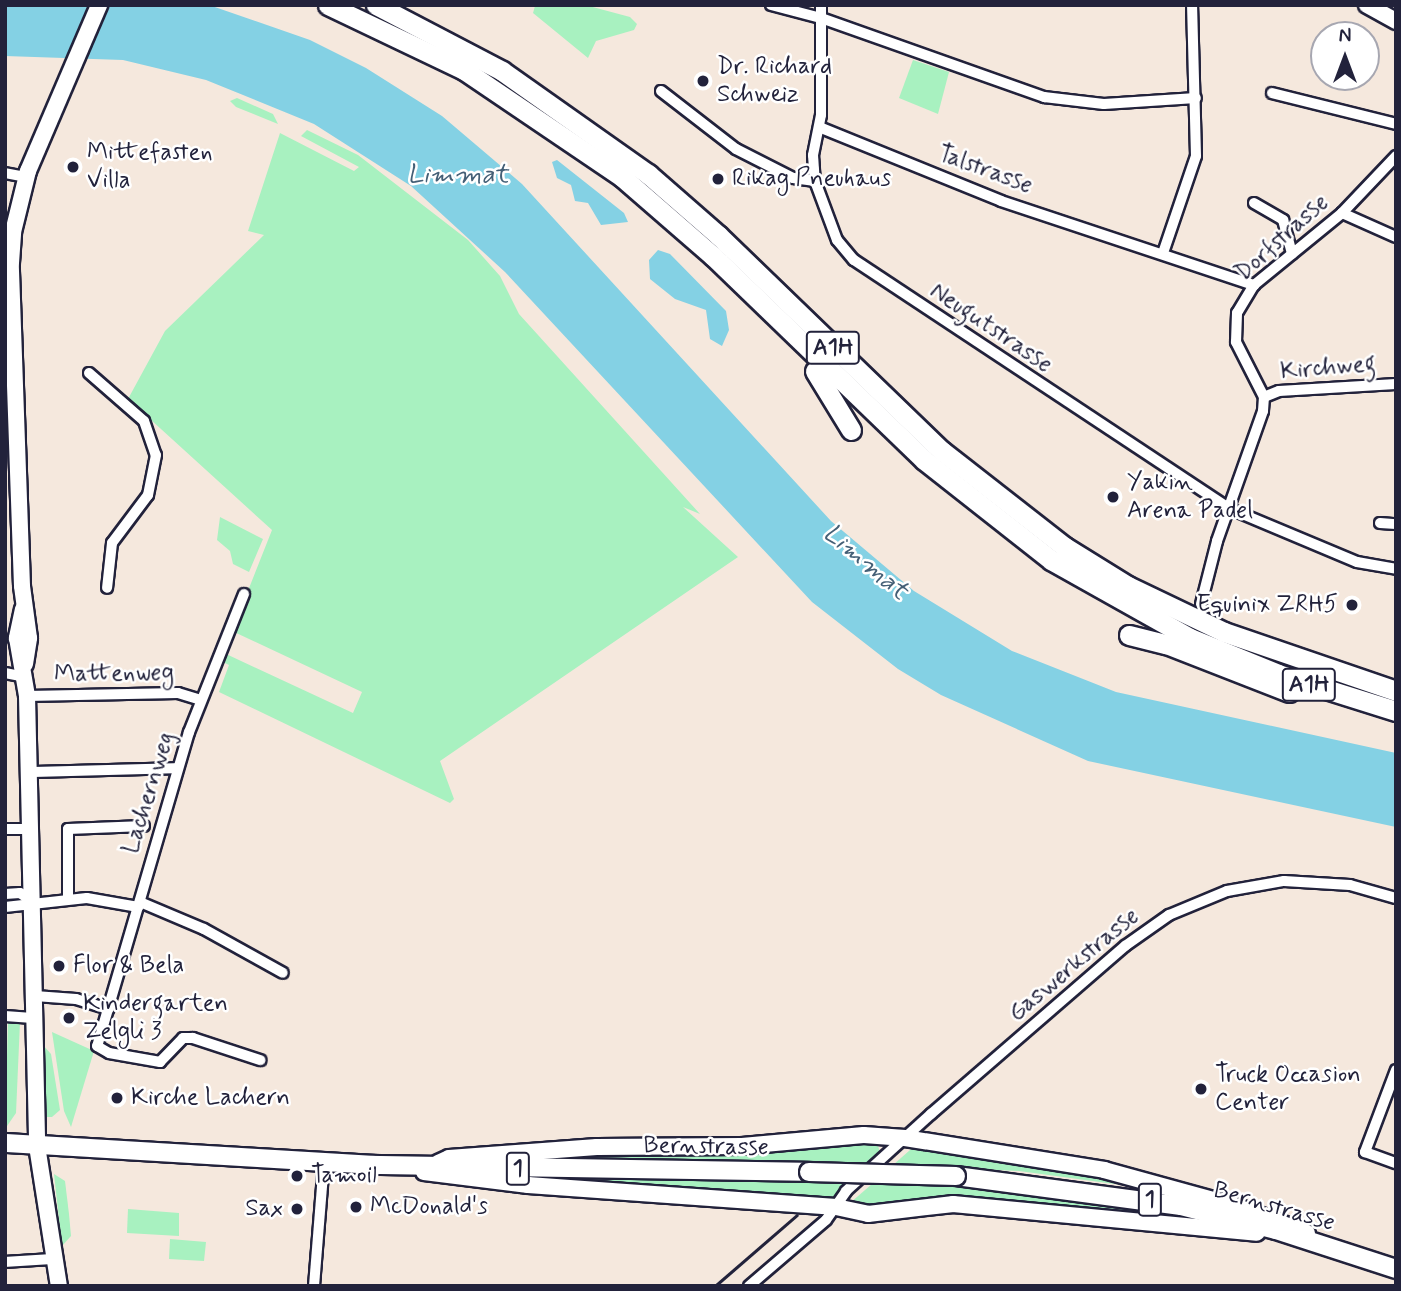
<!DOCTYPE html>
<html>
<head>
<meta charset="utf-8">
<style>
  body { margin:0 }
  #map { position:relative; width:1401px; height:1291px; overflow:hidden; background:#f5e8dd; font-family:Mynerve,sans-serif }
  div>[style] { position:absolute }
  .green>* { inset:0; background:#a8f1c0 }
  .water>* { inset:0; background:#84d1e4 }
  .roads { filter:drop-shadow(2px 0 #22223b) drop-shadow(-2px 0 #22223b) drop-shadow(0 2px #22223b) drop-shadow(0 -2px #22223b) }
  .street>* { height:10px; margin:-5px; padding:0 5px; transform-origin:5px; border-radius:5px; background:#fff }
  .secondary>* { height:16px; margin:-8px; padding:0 8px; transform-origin:8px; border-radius:8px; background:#fff }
  .primary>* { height:18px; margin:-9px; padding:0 9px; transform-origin:9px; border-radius:9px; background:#fff }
  .highway>* { height:19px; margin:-9.5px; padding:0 9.5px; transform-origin:9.5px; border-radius:9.5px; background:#fff }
  .rail>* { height:2.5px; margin:-1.25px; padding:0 1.25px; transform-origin:1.25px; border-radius:1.25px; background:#22223b }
  .bridges { filter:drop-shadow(2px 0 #22223b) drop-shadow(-2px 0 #22223b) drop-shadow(0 2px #22223b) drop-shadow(0 -2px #22223b) }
  .primary-bridge>* { height:18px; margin:-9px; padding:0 9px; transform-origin:9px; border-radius:9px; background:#fff }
  .dots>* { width:19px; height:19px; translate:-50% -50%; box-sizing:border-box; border:4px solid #fff; border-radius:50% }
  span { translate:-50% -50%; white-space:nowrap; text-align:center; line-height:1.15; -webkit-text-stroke:5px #fff; paint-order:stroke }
  .shield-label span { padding:2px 5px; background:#fff; border:2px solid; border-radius:5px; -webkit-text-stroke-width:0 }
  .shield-label { font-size:23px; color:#22223b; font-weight:700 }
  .poi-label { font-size:24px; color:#22223b }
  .left { translate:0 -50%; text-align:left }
  .right { translate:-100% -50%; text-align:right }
  .street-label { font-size:24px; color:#22223b }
  .water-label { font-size:26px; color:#445f76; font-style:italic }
  .frame { position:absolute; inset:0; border:7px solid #22223b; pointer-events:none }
  .north { position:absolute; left:1310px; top:21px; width:70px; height:70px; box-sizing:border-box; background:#fff; border:2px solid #a7a7b1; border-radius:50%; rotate:0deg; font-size:19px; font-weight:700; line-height:28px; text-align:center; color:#22223b }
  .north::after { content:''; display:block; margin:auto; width:24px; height:32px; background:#22223b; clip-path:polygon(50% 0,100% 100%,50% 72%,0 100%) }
</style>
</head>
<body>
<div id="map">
  <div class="green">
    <i style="clip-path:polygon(535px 6px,589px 6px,630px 17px,637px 24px,634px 30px,596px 41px,588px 58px,533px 13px)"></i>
    <i style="clip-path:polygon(913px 60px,949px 72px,938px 114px,899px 98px)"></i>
    <i style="clip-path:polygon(237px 98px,273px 114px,278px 124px,236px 107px,230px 101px)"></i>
    <i style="clip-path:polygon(307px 130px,358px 155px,468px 240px,500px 276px,519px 314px,700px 514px,683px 507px,738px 557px,440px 761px,454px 799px,450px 803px,219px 692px,229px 665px,221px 661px,224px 653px,353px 713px,362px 692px,232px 631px,272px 530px,128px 399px,165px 331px,264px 235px,248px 231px,280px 133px,354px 171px,359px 167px,301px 136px)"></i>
    <i style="clip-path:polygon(220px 517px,263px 539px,249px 572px,233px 564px,230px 551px,217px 540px)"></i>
    <i style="clip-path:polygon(8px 1022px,20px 1022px,16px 1113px,5px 1129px)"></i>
    <i style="clip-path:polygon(52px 1032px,94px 1051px,71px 1127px,64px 1111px)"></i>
    <i style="clip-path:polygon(42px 1044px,51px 1054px,60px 1110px,52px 1117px,44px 1117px)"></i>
    <i style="clip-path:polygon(830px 1142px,877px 1143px,880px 1152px,868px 1164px,547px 1159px)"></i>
    <i style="clip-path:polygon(918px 1143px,1022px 1157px,1144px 1188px,1019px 1171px,893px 1165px)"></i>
    <i style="clip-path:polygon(54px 1174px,65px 1181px,69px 1214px,71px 1236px,62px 1246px)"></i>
    <i style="clip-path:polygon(481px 1175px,588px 1180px,641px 1177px,844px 1184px,830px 1202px)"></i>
    <i style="clip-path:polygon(872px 1184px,957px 1184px,1106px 1199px,1213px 1221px,881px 1210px,850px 1203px)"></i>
    <i style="clip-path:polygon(128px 1209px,179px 1213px,179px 1236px,127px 1233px)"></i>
    <i style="clip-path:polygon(170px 1239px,206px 1242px,204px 1261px,169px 1259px)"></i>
  </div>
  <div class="water">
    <i style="clip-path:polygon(5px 5px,209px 5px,310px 40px,366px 68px,442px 116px,522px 184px,831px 521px,914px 591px,1012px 651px,1116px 692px,1396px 753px,1396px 827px,1088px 761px,941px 695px,898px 669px,812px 602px,505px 272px,411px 186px,314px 124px,206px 80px,123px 60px,5px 56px)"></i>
    <i style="clip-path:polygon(557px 160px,624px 213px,628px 222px,601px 225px,588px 203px,575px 201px,571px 185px,557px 178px,552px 162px)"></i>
    <i style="clip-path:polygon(658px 250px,670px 254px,726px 311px,729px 330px,722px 346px,710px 339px,706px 310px,675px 299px,650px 279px,649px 260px)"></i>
  </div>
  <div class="roads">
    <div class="street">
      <i style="left:771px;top:5px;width:52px;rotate:14.6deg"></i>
      <i style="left:821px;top:18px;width:237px;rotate:19.5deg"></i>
      <i style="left:1044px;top:97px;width:60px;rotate:6.7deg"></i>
      <i style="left:1104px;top:104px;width:92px;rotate:-3.7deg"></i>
      <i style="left:821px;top:5px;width:110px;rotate:90deg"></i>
      <i style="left:821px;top:115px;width:41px;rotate:101.3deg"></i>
      <i style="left:813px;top:155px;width:26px;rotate:86deg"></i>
      <i style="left:815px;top:181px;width:63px;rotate:69.6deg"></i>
      <i style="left:837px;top:240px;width:26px;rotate:50deg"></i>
      <i style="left:854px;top:260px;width:449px;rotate:33.5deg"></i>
      <i style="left:1228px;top:508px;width:140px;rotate:22.7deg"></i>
      <i style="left:1357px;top:562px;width:40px;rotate:10deg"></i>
      <i style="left:661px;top:91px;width:95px;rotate:37.7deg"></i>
      <i style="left:736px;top:149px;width:64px;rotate:27deg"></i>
      <i style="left:793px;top:178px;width:22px;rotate:8deg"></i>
      <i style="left:1272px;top:93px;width:128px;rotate:14deg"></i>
      <i style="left:819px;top:127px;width:196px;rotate:22.1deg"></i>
      <i style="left:1001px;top:201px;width:267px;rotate:18.4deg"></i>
      <i style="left:5px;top:173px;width:21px;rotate:11deg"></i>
      <i style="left:1254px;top:203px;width:34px;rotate:30deg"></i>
      <i style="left:1283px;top:220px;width:35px;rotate:75deg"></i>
      <i style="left:1342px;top:213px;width:59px;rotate:24deg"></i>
      <i style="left:1163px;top:253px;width:102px;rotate:-71.2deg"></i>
      <i style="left:1196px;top:156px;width:151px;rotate:-91.5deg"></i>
      <i style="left:89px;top:373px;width:73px;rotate:41.1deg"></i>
      <i style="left:144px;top:421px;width:36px;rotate:71deg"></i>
      <i style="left:156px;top:455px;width:41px;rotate:101.3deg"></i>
      <i style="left:148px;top:495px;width:60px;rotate:126.9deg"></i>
      <i style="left:112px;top:543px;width:45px;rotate:96.3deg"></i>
      <i style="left:1264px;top:397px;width:16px;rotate:-22deg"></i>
      <i style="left:1279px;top:391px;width:117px;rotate:-3.4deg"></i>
      <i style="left:1380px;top:523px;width:16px;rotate:4deg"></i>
      <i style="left:244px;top:594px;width:149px;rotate:111.7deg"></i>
      <i style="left:189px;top:732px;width:327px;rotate:106.3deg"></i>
      <i style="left:97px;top:1046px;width:14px;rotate:30deg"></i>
      <i style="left:109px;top:1053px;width:52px;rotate:10deg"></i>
      <i style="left:160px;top:1062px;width:33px;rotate:-46deg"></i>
      <i style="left:183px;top:1038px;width:10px"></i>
      <i style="left:193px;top:1038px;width:71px;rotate:18.2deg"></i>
      <i style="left:1201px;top:604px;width:65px;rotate:-75.7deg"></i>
      <i style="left:1217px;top:541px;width:138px;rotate:-70.5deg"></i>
      <i style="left:1263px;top:411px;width:14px;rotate:-86deg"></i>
      <i style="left:1264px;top:397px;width:62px;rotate:-117deg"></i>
      <i style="left:1236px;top:342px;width:29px;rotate:-88deg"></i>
      <i style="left:1237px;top:313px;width:33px;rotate:-59deg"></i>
      <i style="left:1254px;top:285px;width:114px;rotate:-39.3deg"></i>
      <i style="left:1342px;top:213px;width:79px;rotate:-46.5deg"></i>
      <i style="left:5px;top:673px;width:20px;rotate:11deg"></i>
      <i style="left:27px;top:696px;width:151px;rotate:-1.1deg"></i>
      <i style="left:178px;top:693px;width:24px;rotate:17deg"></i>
      <i style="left:29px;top:772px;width:149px;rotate:-1.5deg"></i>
      <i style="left:5px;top:829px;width:26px"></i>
      <i style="left:5px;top:894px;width:15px;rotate:-4deg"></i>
      <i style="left:20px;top:893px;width:14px;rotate:34deg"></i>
      <i style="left:68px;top:899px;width:70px;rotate:-90deg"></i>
      <i style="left:68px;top:829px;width:76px;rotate:-2.3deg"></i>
      <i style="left:140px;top:902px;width:69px;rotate:22.9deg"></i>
      <i style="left:204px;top:929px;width:90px;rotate:29.1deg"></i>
      <i style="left:5px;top:907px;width:82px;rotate:-6.3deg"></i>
      <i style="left:87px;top:898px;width:52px;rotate:10deg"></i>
      <i style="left:35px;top:996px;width:41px;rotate:4.2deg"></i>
      <i style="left:76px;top:999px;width:34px;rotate:17deg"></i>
      <i style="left:5px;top:1016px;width:31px;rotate:4deg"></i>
      <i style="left:1396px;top:1070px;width:88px;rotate:110.7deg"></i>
      <i style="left:1365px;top:1152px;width:33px;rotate:20deg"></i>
      <i style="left:5px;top:1262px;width:46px;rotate:-3.7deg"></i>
      <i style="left:314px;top:1286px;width:124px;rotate:-85.4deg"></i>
      <i style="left:749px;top:1286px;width:101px;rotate:-40.6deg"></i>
      <i style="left:826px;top:1220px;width:35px;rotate:-55deg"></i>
      <i style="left:846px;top:1191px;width:115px;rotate:-42.2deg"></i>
      <i style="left:931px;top:1114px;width:257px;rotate:-40.9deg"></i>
      <i style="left:1125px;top:946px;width:54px;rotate:-35.2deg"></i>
      <i style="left:1169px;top:915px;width:63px;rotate:-22.5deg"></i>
      <i style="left:1227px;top:891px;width:58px;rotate:-10deg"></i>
      <i style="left:1284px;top:881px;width:66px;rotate:3.5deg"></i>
      <i style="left:1350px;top:885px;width:48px;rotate:15.8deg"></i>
    </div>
    <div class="secondary">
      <i style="left:1367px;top:5px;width:33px;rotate:29deg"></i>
      <i style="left:23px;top:609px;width:30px;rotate:102deg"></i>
      <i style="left:17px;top:638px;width:59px;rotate:80.2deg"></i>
      <i style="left:27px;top:696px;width:450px;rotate:88.7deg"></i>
      <i style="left:37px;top:1146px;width:142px;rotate:81.1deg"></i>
      <i style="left:25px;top:664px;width:26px;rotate:-81deg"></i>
      <i style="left:29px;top:638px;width:52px;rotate:-97.7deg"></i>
      <i style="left:22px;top:586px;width:323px;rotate:-92deg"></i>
      <i style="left:11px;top:263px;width:31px;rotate:-86deg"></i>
      <i style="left:13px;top:232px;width:63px;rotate:-76.2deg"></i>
      <i style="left:28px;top:171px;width:181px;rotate:-66.8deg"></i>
      <i style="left:438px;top:1163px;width:12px;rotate:-24deg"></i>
      <i style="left:449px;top:1158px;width:148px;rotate:-4.3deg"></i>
      <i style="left:597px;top:1147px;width:145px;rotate:-0.4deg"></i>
      <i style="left:742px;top:1146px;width:122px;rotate:-5.2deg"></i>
      <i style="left:864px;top:1135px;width:41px;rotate:4.2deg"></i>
      <i style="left:905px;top:1138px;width:202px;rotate:9.1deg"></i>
      <i style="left:1104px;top:1170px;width:133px;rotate:15.3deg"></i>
      <i style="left:1232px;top:1205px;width:80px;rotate:20.5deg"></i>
      <i style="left:424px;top:1172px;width:105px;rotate:7.1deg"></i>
      <i style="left:528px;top:1185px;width:309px;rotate:4.1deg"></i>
      <i style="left:836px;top:1207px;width:33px;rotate:12deg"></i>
      <i style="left:868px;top:1214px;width:86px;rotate:-6.7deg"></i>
      <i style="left:953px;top:1204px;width:305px;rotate:5.4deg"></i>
    </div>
    <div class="primary">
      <i style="left:5px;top:1143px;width:370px;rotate:3.4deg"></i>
      <i style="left:374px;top:1165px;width:435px;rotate:0.9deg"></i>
      <i style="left:956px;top:1176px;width:227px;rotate:7.6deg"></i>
      <i style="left:1181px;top:1206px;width:98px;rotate:14.2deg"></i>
      <i style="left:1276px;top:1230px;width:126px;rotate:18deg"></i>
    </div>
    <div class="highway">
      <i style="left:328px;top:5px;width:151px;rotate:25.5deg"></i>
      <i style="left:464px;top:70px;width:191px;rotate:34.1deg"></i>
      <i style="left:622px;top:177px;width:121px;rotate:41deg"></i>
      <i style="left:713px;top:256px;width:293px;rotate:44deg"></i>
      <i style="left:924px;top:460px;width:162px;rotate:38.2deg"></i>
      <i style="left:1051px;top:560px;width:159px;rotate:29.3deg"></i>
      <i style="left:1190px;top:638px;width:95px;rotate:22.2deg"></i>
      <i style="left:1278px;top:674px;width:124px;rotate:17.4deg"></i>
      <i style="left:376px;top:5px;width:142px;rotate:27.6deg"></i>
      <i style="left:502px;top:71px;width:179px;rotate:35.2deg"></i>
      <i style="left:648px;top:174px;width:93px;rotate:41.1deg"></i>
      <i style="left:718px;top:235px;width:311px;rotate:44deg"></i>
      <i style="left:942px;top:451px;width:156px;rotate:38deg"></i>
      <i style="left:1065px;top:547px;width:74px;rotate:31.8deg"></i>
      <i style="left:1128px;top:586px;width:106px;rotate:25.6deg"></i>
      <i style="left:1224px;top:632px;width:182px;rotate:18.9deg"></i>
      <i style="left:815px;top:371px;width:69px;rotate:58.6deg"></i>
      <i style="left:1129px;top:635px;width:38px;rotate:14deg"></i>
      <i style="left:1166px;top:644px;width:132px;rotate:21.3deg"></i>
    </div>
  </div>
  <div class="rail">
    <i style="left:715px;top:1286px;width:108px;rotate:-40.9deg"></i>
  </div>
  <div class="bridges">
    <div class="primary-bridge">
      <i style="left:809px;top:1172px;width:147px;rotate:1.6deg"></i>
    </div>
  </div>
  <div class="dots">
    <i style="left:703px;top:81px;background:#22223b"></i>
    <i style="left:73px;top:167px;background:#22223b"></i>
    <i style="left:718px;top:179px;background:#22223b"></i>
    <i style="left:1113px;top:497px;background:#22223b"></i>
    <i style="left:1352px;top:605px;background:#22223b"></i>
    <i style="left:59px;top:966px;background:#22223b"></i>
    <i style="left:69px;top:1018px;background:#22223b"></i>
    <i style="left:1201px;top:1089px;background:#22223b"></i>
    <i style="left:117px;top:1098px;background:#22223b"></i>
    <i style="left:297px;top:1176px;background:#22223b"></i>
    <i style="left:356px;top:1207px;background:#22223b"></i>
    <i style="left:297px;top:1209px;background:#22223b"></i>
  </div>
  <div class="shield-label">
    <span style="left:833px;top:348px">A1H</span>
    <span style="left:1309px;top:685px">A1H</span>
    <span style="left:518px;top:1169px">1</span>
    <span style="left:1150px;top:1200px">1</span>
  </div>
  <div class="poi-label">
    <span class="left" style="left:717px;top:81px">Dr. Richard<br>Schweiz</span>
    <span class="left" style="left:87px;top:167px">Mittefasten<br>Villa</span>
    <span class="left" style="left:732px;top:179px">Rikag Pneuhaus</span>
    <span class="left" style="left:1127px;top:497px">Yakin<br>Arena Padel</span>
    <span class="right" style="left:1338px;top:605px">Equinix ZRH5</span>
    <span class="left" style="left:73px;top:966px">Flor &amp; Bela</span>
    <span class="left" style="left:83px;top:1018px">Kindergarten<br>Zelgli 3</span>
    <span class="left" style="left:1215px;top:1089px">Truck Occasion<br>Center</span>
    <span class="left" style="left:131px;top:1098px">Kirche Lachern</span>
    <span class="left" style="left:311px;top:1176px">Tamoil</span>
    <span class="left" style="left:370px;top:1207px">McDonald's</span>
    <span class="right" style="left:283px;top:1209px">Sax</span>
  </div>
  <div class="street-label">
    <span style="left:985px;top:170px;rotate:20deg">Talstrasse</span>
    <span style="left:1282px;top:238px;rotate:-42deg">Dorfstrasse</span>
    <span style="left:991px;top:328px;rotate:34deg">Neugutstrasse</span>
    <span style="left:1328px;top:368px;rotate:-5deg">Kirchweg</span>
    <span style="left:114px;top:674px;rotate:-1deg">Mattenweg</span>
    <span style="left:149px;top:793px;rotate:-73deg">Lachernweg</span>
    <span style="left:1074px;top:965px;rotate:-40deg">Gaswerkstrasse</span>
    <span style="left:706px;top:1147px;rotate:1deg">Bernstrasse</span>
    <span style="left:1274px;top:1207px;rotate:16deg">Bernstrasse</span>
  </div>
  <div class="water-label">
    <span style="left:458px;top:176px">Limmat</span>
    <span style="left:865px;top:563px;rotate:40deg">Limmat</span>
  </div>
  <div class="frame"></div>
  <div class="north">N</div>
</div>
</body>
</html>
